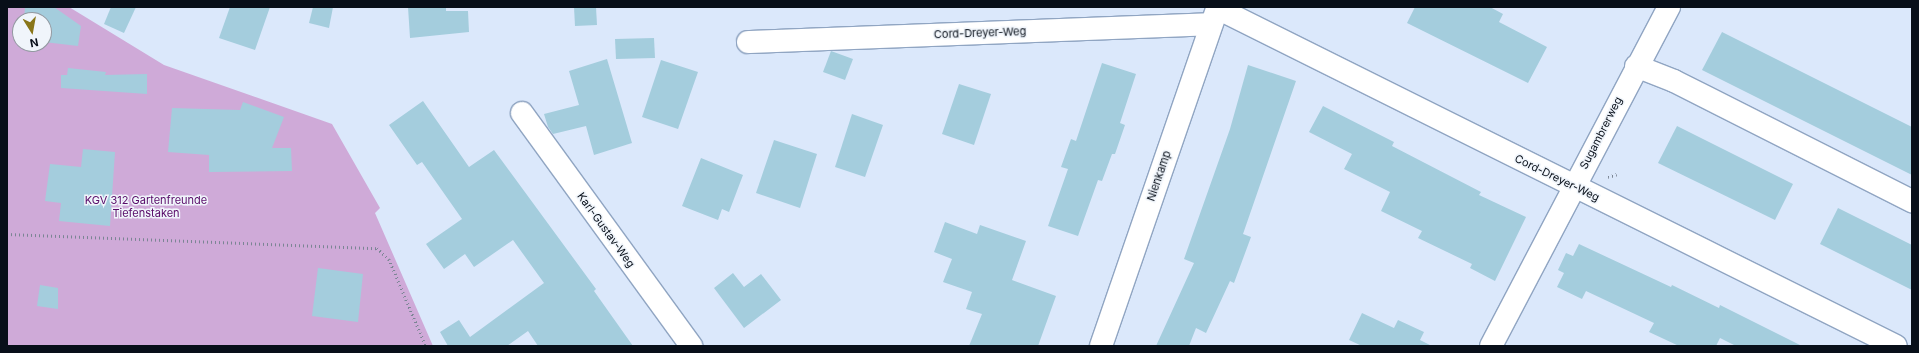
<!DOCTYPE html>
<html>
<head>
<meta charset="utf-8">
<style>
  body { margin:0 }
  #map { position:relative; width:1919px; height:353px; overflow:hidden; background:#dbe8fb; font-family:Inter,sans-serif }
  div>[style] { position:absolute }
  .green>* { inset:0; background:#cfaad8 }
  .building>* { inset:0; background:#a4cddd }
  .path>* { height:2.5px; margin-top:-1.25px; transform-origin:0; background:repeating-linear-gradient(90deg,#7b8594 0 1px,transparent 0 4px) }
  .roads { filter:drop-shadow(1px 0 #90a5c2) drop-shadow(-1px 0 #90a5c2) drop-shadow(0 1px #90a5c2) drop-shadow(0 -1px #90a5c2) }
  .minor>* { height:22px; margin:-11px; padding:0 11px; transform-origin:11px; border-radius:11px; background:#fff }
  span { translate:-50% -50%; white-space:nowrap; text-align:center; line-height:1.15; -webkit-text-stroke:3px #f0f5fb; paint-order:stroke }
  .street-label { font-size:11px; color:#080f19 }
  .park-label { font-size:11px; color:#580a68 }
  .frame { position:absolute; inset:0; border:8px solid #080f19; pointer-events:none }
  .north { position:absolute; left:12px; top:12px; width:40px; height:40px; box-sizing:border-box; background:#f0f5fb; border:1px solid #9399a1; border-radius:50%; rotate:169deg; font-size:11px; font-weight:700; line-height:16px; text-align:center; color:#080f19 }
  .north::after { content:''; display:block; margin:auto; width:14px; height:18px; background:#897619; clip-path:polygon(50% 0,100% 100%,50% 72%,0 100%) }
</style>
</head>
<body>
<div id="map">
  <div class="green">
    <i style="clip-path:polygon(evenodd,7px 7px,69px 7px,164px 65px,332px 124px,380px 208px,375px 213px,433px 346px,7px 346px,7px 7px,20px 20px,44px 20px,44px 44px,20px 44px,20px 20px)"></i>
  </div>
  <div class="building">
    <i style="clip-path:polygon(25px 7px,54px 7px,81px 26px,78px 46px,44px 42px,44px 20px,24px 20px)"></i>
    <i style="clip-path:polygon(111px 7px,136px 7px,124px 33px,104px 24px)"></i>
    <i style="clip-path:polygon(230px 7px,270px 7px,255px 50px,219px 38px)"></i>
    <i style="clip-path:polygon(313px 7px,333px 7px,329px 28px,309px 23px)"></i>
    <i style="clip-path:polygon(408px 7px,446px 7px,446px 11px,468px 11px,469px 32px,410px 38px)"></i>
    <i style="clip-path:polygon(574px 7px,596px 7px,597px 25px,575px 26px)"></i>
    <i style="clip-path:polygon(1415px 7px,1490px 7px,1503px 14px,1499px 22px,1547px 47px,1528px 83px,1407px 23px)"></i>
    <i style="clip-path:polygon(1722px 32px,1912px 127px,1912px 175px,1702px 70px)"></i>
    <i style="clip-path:polygon(654px 38px,655px 58px,616px 59px,615px 39px)"></i>
    <i style="clip-path:polygon(831px 51px,853px 59px,845px 80px,823px 72px)"></i>
    <i style="clip-path:polygon(607px 59px,632px 143px,594px 155px,586px 126px,553px 134px,548px 127px,544px 114px,579px 105px,569px 71px)"></i>
    <i style="clip-path:polygon(661px 60px,698px 72px,678px 129px,642px 117px)"></i>
    <i style="clip-path:polygon(1102px 63px,1136px 74px,1120px 123px,1125px 125px,1115px 154px,1112px 154px,1102px 181px,1098px 180px,1078px 236px,1048px 226px,1068px 169px,1061px 167px,1071px 139px,1076px 141px)"></i>
    <i style="clip-path:polygon(1248px 65px,1296px 81px,1243px 234px,1251px 237px,1234px 283px,1230px 281px,1206px 333px,1196px 328px,1189px 346px,1156px 346px,1194px 263px,1184px 259px,1230px 129px)"></i>
    <i style="clip-path:polygon(68px 68px,106px 72px,105px 75px,147px 74px,147px 94px,61px 88px,61px 75px,67px 75px)"></i>
    <i style="clip-path:polygon(959px 84px,991px 94px,974px 145px,942px 134px)"></i>
    <i style="clip-path:polygon(423px 101px,469px 167px,494px 150px,596px 289px,594px 291px,633px 346px,538px 346px,528px 331px,507px 346px,448px 346px,440px 332px,459px 320px,470px 337px,544px 283px,513px 240px,474px 267px,465px 254px,444px 269px,426px 244px,462px 219px,422px 162px,417px 165px,389px 125px)"></i>
    <i style="clip-path:polygon(243px 102px,284px 117px,272px 148px,291px 148px,292px 171px,209px 172px,209px 155px,168px 152px,172px 108px,240px 110px)"></i>
    <i style="clip-path:polygon(1323px 106px,1394px 142px,1392px 146px,1481px 192px,1479px 195px,1526px 217px,1495px 281px,1470px 268px,1472px 264px,1418px 238px,1422px 231px,1381px 211px,1390px 192px,1344px 169px,1352px 154px,1309px 132px)"></i>
    <i style="clip-path:polygon(852px 114px,883px 125px,865px 177px,835px 167px)"></i>
    <i style="clip-path:polygon(1677px 126px,1793px 184px,1775px 220px,1658px 163px)"></i>
    <i style="clip-path:polygon(774px 140px,817px 154px,800px 208px,756px 193px)"></i>
    <i style="clip-path:polygon(83px 149px,115px 152px,110px 226px,59px 221px,61px 203px,45px 201px,50px 164px,81px 167px)"></i>
    <i style="clip-path:polygon(701px 158px,743px 175px,729px 212px,722px 209px,718px 220px,682px 206px)"></i>
    <i style="clip-path:polygon(1838px 208px,1912px 245px,1912px 290px,1820px 244px)"></i>
    <i style="clip-path:polygon(945px 222px,977px 234px,980px 225px,1026px 241px,1012px 280px,1056px 296px,1038px 346px,969px 346px,982px 314px,966px 309px,972px 292px,943px 282px,952px 259px,934px 252px)"></i>
    <i style="clip-path:polygon(1579px 244px,1671px 287px,1672px 285px,1719px 308px,1720px 305px,1802px 346px,1736px 346px,1720px 338px,1716px 346px,1679px 346px,1649px 332px,1654px 323px,1586px 291px,1582px 299px,1557px 287px,1564px 273px,1558px 270px,1566px 253px,1573px 256px)"></i>
    <i style="clip-path:polygon(318px 268px,363px 274px,358px 322px,312px 316px)"></i>
    <i style="clip-path:polygon(733px 273px,744px 287px,761px 274px,781px 300px,744px 328px,714px 288px)"></i>
    <i style="clip-path:polygon(40px 285px,58px 288px,58px 309px,37px 306px)"></i>
    <i style="clip-path:polygon(1362px 313px,1394px 328px,1398px 320px,1424px 332px,1420px 340px,1432px 346px,1362px 346px,1349px 340px)"></i>
  </div>
  <div class="path">
    <i style="left:1608px;top:177px;width:9px;rotate:-18deg"></i>
    <i style="left:7px;top:234px;width:370px;rotate:2.2deg"></i>
    <i style="left:377px;top:248px;width:16px;rotate:43deg"></i>
    <i style="left:389px;top:259px;width:95px;rotate:67deg"></i>
  </div>
  <div class="roads">
    <div class="minor">
      <i style="left:1217px;top:8px;width:758px;rotate:26.46deg"></i>
      <i style="left:748px;top:42px;width:463px;rotate:-2.2deg"></i>
      <i style="left:1636px;top:66px;width:41px;rotate:21.5deg"></i>
      <i style="left:1674px;top:81px;width:267px;rotate:26.8deg"></i>
      <i style="left:522px;top:113px;width:288px;rotate:54deg"></i>
      <i style="left:1101px;top:346px;width:353px;rotate:-71deg"></i>
      <i style="left:1491px;top:346px;width:383px;rotate:-62.3deg"></i>
    </div>
  </div>
  <div class="street-label">
    <span style="left:980px;top:33px;rotate:-2deg">Cord-Dreyer-Weg</span>
    <span style="left:1601px;top:133px;rotate:-63deg">Sugambrerweg</span>
    <span style="left:1159px;top:176px;rotate:-71deg">Nienkamp</span>
    <span style="left:1557px;top:178px;rotate:26deg">Cord-Dreyer-Weg</span>
    <span style="left:606px;top:230px;rotate:54deg">Karl-Gustav-Weg</span>
  </div>
  <div class="park-label">
    <span style="left:146px;top:207px">KGV 312 Gartenfreunde<br>Tiefenstaken</span>
  </div>
  <div class="frame"></div>
  <div class="north">N</div>
</div>
</body>
</html>
